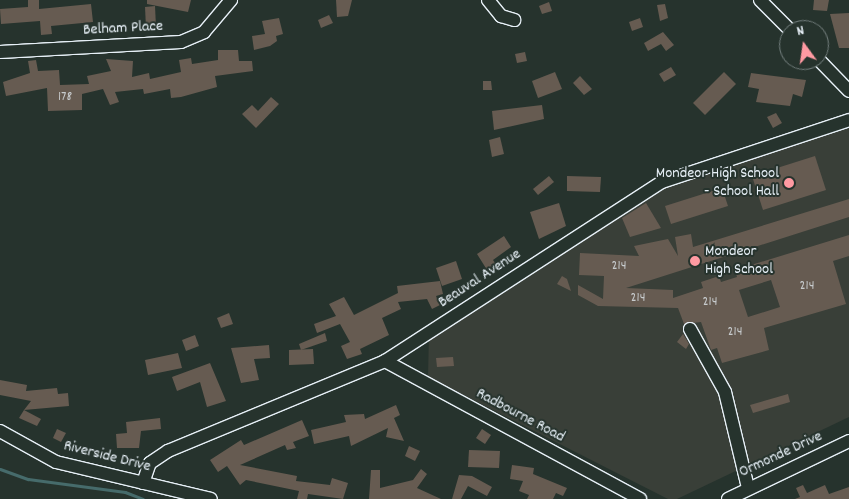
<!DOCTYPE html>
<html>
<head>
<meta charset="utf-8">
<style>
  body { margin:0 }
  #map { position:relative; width:849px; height:499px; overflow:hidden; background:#26332d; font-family:Dekko,sans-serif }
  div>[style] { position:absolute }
  .built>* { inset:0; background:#393f38 }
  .stream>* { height:3px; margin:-1.5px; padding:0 1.5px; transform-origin:1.5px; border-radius:1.5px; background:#466b6b }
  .building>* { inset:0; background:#665b51 }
  .roads { filter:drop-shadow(1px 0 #e8f1f8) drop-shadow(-1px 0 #e8f1f8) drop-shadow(0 1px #e8f1f8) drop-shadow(0 -1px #e8f1f8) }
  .minor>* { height:12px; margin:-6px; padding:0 6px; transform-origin:6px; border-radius:6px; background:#26332d }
  .dots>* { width:14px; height:14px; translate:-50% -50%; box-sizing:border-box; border:2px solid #26332d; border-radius:50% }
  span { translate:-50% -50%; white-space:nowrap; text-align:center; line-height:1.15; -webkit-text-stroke:4px #26332d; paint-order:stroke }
  .number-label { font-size:14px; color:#c8ccce }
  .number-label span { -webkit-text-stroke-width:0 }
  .street-label { font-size:16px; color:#e8f1f8 }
  .poi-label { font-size:16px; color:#e8f1f8 }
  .right { translate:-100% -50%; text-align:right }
  .left { translate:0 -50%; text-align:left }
  .north { position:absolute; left:779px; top:20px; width:50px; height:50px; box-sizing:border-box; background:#26332d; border:1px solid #747f7e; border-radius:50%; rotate:346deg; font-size:14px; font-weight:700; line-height:20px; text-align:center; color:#e8f1f8 }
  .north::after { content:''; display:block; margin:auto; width:18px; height:22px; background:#ff9aa2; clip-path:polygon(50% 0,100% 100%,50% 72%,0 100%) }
</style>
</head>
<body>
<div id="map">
  <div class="built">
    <i style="clip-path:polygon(849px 128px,849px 417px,677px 499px,668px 499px,428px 377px,429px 333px,652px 189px)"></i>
  </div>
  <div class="stream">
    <i style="left:0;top:469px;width:30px;rotate:20deg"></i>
    <i style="left:28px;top:479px;width:98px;rotate:7.6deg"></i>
    <i style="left:125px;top:492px;width:19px;rotate:21deg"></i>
  </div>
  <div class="building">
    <i style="clip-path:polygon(28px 0,39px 0,39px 9px,91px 4px,93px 22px,51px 26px,52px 34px,41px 35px,40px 21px,1px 24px,0 9px,28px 7px)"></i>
    <i style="clip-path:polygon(147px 0,191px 0,188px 12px,147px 4px)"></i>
    <i style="clip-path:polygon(336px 0,352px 0,348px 16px,337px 17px)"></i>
    <i style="clip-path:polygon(814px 0,829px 0,827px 11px,813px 10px)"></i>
    <i style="clip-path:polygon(549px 2px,552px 11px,542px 14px,539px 6px)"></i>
    <i style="clip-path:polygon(665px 4px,668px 18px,660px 21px,657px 5px)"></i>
    <i style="clip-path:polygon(155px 6px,156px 27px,146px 28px,145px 7px)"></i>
    <i style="clip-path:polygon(849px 13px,849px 48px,839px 48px,830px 14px)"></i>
    <i style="clip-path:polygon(329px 15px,333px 23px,321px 28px,318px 20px)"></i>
    <i style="clip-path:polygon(279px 18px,283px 34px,276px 36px,277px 41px,270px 46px,254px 50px,252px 36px,265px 34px,262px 21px)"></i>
    <i style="clip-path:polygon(640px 18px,643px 27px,632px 31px,629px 22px)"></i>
    <i style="clip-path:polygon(663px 32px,674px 45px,666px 51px,661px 44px,648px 51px,644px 43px)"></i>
    <i style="clip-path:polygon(218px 50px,238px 50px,239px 61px,252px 61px,253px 71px,215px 76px,217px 87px,181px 97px,171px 98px,170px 89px,144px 94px,143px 89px,115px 92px,119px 102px,110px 105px,103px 89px,82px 94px,82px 110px,48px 111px,47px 88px,6px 96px,3px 82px,30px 73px,28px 61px,36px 60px,38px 71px,59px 70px,60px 85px,89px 84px,87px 76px,111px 71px,106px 59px,133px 61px,132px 77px,149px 73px,150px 79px,181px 72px,179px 60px,191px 58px,192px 64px,218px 60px)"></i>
    <i style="clip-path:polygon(525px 52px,527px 61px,517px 63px,515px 54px)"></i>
    <i style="clip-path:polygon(671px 67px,676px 75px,664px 82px,659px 74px)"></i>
    <i style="clip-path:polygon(555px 72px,562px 89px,538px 98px,532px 81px)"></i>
    <i style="clip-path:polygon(724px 72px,736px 84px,705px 115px,693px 103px)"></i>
    <i style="clip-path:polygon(751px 73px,806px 80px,802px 97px,793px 94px,790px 106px,756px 102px,759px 89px,748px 87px)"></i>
    <i style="clip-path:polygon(580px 76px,592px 89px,584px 95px,573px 83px)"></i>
    <i style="clip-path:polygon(483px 81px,491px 81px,492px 90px,483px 90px)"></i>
    <i style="clip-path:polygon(271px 97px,279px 104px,256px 128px,242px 114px,252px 105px,258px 111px)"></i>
    <i style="clip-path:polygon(542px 105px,544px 119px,494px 130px,492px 111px)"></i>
    <i style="clip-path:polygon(776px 113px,782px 123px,773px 128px,767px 117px)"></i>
    <i style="clip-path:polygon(500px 137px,504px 154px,492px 157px,489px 140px)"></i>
    <i style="clip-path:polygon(815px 156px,826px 190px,763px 210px,752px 176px)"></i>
    <i style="clip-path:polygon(549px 176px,554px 182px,538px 195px,533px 189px)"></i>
    <i style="clip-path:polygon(567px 176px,601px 177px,600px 192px,567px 191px)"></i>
    <i style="clip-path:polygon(722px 188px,728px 206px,671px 224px,665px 206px)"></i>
    <i style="clip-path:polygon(evenodd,849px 199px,849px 217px,626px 288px,673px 290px,673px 298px,703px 288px,701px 282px,719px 276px,721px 282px,737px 277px,735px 270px,849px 235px,849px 256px,833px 261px,846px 304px,764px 328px,769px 350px,722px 363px,717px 348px,711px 350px,701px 322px,684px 324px,678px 308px,598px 306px,578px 295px,578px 285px,603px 299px,604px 276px,579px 275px,580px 253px,639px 256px,634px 246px,668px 239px,678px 256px,675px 237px,691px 234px,693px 247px,849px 199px,771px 280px,780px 307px,748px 317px,739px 290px,771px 280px)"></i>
    <i style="clip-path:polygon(559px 203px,566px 226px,539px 239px,530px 212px)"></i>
    <i style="clip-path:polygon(646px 203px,661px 228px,630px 237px,622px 218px)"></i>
    <i style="clip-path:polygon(504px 236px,511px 247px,493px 260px,498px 267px,489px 273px,477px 254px)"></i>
    <i style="clip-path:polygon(456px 261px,462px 279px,442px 286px,436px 268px)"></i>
    <i style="clip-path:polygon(562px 276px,567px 279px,571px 291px,557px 284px)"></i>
    <i style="clip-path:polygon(440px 281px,443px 294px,436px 296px,440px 305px,432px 309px,427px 299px,398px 302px,401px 309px,382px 318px,389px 335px,360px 349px,362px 354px,347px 359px,341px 346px,350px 342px,340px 324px,317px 333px,314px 324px,336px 316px,329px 304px,344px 297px,354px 315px,398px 293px,397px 286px)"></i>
    <i style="clip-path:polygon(229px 313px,233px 324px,221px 328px,217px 318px)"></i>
    <i style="clip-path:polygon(325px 333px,327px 341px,301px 350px,299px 344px)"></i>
    <i style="clip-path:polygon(683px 334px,689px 344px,686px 349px,677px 342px)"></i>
    <i style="clip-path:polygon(195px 335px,199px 346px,186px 351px,182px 340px)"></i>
    <i style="clip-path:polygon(269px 345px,270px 358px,254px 359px,259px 380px,241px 383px,231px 348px)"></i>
    <i style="clip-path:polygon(313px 349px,314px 364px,289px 365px,289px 350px)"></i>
    <i style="clip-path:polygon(178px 353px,182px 368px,148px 375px,145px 360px)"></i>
    <i style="clip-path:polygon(453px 357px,454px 366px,437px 367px,436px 358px)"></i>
    <i style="clip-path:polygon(210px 363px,226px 401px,207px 407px,200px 382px,177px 391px,172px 377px)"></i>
    <i style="clip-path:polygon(0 380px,27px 385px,26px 391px,57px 388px,58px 394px,68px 393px,69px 406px,24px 410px,31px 401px,0 395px)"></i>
    <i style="clip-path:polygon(788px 394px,790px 402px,753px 413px,750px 405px)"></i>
    <i style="clip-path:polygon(396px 405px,400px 415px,394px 418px,404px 441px,386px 437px,388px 428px,351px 446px,349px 436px,314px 444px,311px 430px,346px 422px,344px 415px,364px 414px,365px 419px)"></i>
    <i style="clip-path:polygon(24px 410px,41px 419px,37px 426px,19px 418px)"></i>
    <i style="clip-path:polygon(160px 418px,161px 429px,141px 431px,139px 448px,117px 448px,116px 434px,127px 433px,126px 422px)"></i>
    <i style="clip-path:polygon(302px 420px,309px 436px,293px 442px,296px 448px,287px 450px,285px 445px,240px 465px,297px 476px,296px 481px,330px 485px,332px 478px,348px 483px,343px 499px,308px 494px,307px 499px,297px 499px,299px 491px,246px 480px,240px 485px,227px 466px,218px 472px,210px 460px,241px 440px,244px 445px)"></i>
    <i style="clip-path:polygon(57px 429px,66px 433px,61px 442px,53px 438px)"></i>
    <i style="clip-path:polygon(482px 429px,491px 435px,485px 444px,476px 438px)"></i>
    <i style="clip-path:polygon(409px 446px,420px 451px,415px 461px,405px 456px)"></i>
    <i style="clip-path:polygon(469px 450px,500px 451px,499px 468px,468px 467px)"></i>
    <i style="clip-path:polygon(512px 465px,534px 468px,533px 474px,567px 488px,563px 496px,556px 493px,553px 499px,527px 499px,529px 495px,519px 491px,523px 481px,510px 479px)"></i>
    <i style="clip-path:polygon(421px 469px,427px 474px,417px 488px,441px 499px,369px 499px,371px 470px,380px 470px,380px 488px,413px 480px)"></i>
    <i style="clip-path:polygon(459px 475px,472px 476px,492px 487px,487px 496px,468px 486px,461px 499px,452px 499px)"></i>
    <i style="clip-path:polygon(803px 485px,807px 493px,825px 485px,829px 494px,849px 487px,849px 499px,795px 499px,800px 497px,796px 488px)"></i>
  </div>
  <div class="roads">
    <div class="minor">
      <i style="left:488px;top:0;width:21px;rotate:51deg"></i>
      <i style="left:501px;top:16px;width:14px;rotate:17deg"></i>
      <i style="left:760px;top:0;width:42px;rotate:45deg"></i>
      <i style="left:0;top:52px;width:181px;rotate:-3.2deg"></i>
      <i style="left:181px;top:42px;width:25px;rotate:-23deg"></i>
      <i style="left:204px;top:32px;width:42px;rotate:-49.8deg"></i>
      <i style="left:819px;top:60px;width:43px;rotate:45.9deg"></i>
      <i style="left:690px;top:329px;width:72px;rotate:60.9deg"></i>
      <i style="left:725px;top:392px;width:99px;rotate:76.5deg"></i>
      <i style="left:385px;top:361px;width:290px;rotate:28.4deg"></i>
      <i style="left:0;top:431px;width:64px;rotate:29deg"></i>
      <i style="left:56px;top:462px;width:159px;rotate:13.4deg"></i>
      <i style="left:143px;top:483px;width:21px;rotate:-71deg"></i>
      <i style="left:150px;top:463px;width:22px;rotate:-34deg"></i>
      <i style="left:168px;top:451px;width:235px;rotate:-22.5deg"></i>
      <i style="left:385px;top:361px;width:330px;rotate:-32.9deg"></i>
      <i style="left:662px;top:182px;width:197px;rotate:-18.3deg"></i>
      <i style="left:728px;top:499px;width:134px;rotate:-25.6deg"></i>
    </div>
  </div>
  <div class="dots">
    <i style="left:789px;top:183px;background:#ff9aa2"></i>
    <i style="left:695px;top:261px;background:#ff9aa2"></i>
  </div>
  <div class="number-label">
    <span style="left:65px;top:97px">178</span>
    <span style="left:619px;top:266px">214</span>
    <span style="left:807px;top:286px">214</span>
    <span style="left:638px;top:298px">214</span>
    <span style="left:710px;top:302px">214</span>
    <span style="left:735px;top:332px">214</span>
  </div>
  <div class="street-label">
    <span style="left:123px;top:29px;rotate:-3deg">Belham Place</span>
    <span style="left:480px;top:279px;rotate:-33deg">Beauval Avenue</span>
    <span style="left:520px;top:416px;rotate:28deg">Radbourne Road</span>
    <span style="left:781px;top:455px;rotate:-25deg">Ormonde Drive</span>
    <span style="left:107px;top:457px;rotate:14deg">Riverside Drive</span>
  </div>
  <div class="poi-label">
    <span class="right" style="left:779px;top:183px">Mondeor High School<br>- School Hall</span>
    <span class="left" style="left:705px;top:261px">Mondeor<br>High School</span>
  </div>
  <div class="north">N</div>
</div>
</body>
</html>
